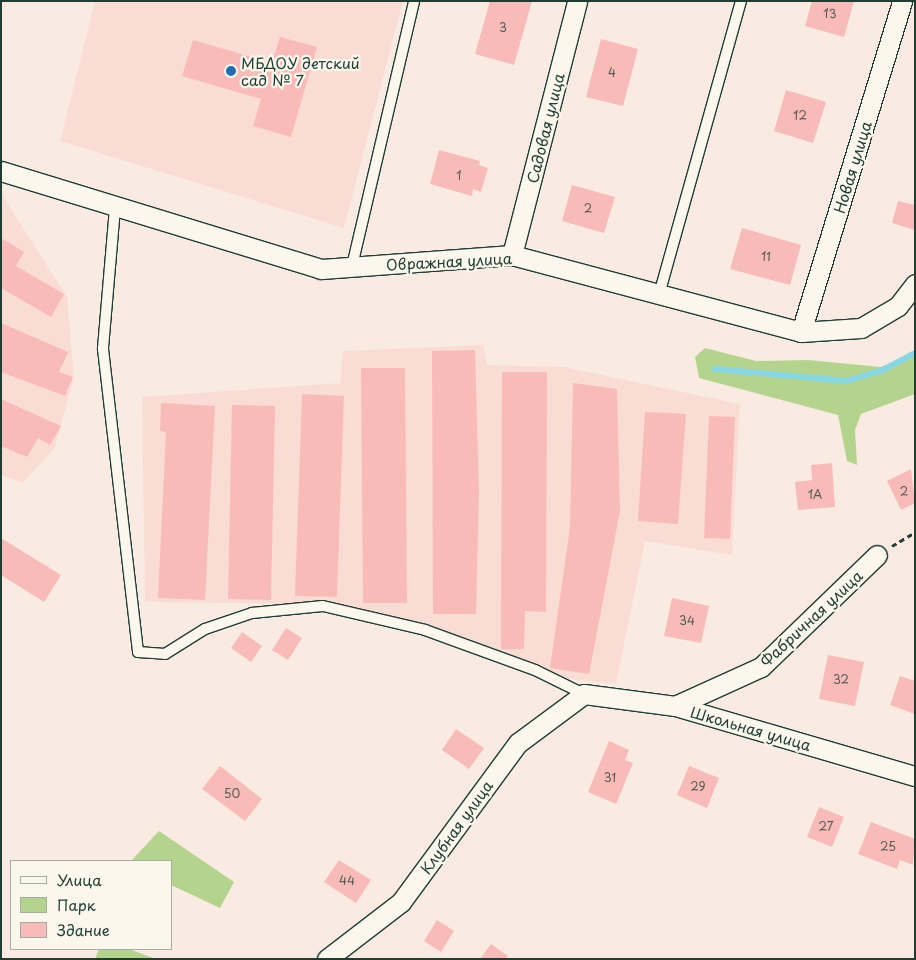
<!DOCTYPE html>
<html>
<head>
<meta charset="utf-8">
<style>
  body { margin:0 }
  #map { position:relative; width:916px; height:960px; overflow:hidden; background:#faebe2; font-family:"Playpen Sans",sans-serif }
  div>[style] { position:absolute }
  .built>* { inset:0; background:#f9ddd5 }
  .green>* { inset:0; background:#b4d48e }
  .stream>* { height:6px; margin:-3px; padding:0 3px; transform-origin:3px; border-radius:3px; background:#87d6e4 }
  .building>* { inset:0; background:#f8bbb8 }
  .path>* { height:3px; margin-top:-1.5px; transform-origin:0; background:repeating-linear-gradient(90deg,#1f3d34 0 5px,transparent 0 9px) }
  .roads { filter:drop-shadow(1px 0 #1f3d34) drop-shadow(-1px 0 #1f3d34) drop-shadow(0 1px #1f3d34) drop-shadow(0 -1px #1f3d34) }
  .lane>* { height:10px; margin:-5px; padding:0 5px; transform-origin:5px; border-radius:5px; background:#fbf7ec }
  .street>* { height:19px; margin:-9.5px; padding:0 9.5px; transform-origin:9.5px; border-radius:9.5px; background:#fbf7ec }
  .dots>* { width:14px; height:14px; translate:-50% -50%; box-sizing:border-box; border:2px solid #fbf7ec; border-radius:50% }
  span { translate:-50% -50%; white-space:nowrap; text-align:center; line-height:1.15; -webkit-text-stroke:4.5px #fbf7ec; paint-order:stroke }
  .number-label { font-size:12px; color:#555c55 }
  .number-label span { -webkit-text-stroke-width:0 }
  .poi-label { font-size:15px; color:#1f3d34 }
  .left { translate:0 -50%; text-align:left }
  .street-label { font-size:15px; color:#1f3d34 }
  .frame { position:absolute; inset:0; border:2px solid #1f3d34; pointer-events:none }
  .legend { position:absolute; left:10px; top:860px; width:162px; height:90px; box-sizing:border-box; background:#fbf7ec; border:1px solid #a3ada2; margin:0; padding:6px 9px; list-style:none; font-size:15px; color:#1f3d34 }
  .legend li { display:flex; align-items:center; gap:10px; height:25px }
  .legend b { width:25px; border:1px solid #a3ada2 }
</style>
</head>
<body>
<div id="map">
  <div class="built">
    <i style="clip-path:polygon(95px 1px,403px 1px,344px 228px,60px 141px)"></i>
    <i style="clip-path:polygon(1px 193px,67px 297px,74px 378px,54px 449px,23px 483px,1px 475px)"></i>
    <i style="clip-path:polygon(483px 345px,487px 365px,564px 367px,740px 404px,732px 555px,645px 541px,616px 684px,561px 678px,426px 624px,325px 604px,145px 602px,142px 397px,340px 383px,343px 351px)"></i>
  </div>
  <div class="green">
    <i style="clip-path:polygon(705px 348px,756px 361px,808px 360px,881px 367px,915px 352px,915px 394px,861px 414px,855px 430px,857px 465px,847px 461px,838px 415px,699px 378px,695px 357px)"></i>
    <i style="clip-path:polygon(159px 831px,234px 882px,220px 908px,171px 885px,171px 861px,131px 861px)"></i>
    <i style="clip-path:polygon(99px 949px,129px 949px,156px 959px,95px 959px)"></i>
  </div>
  <div class="stream">
    <i style="left:715px;top:369px;width:133px;rotate:5.2deg"></i>
    <i style="left:847px;top:381px;width:38px;rotate:-17deg"></i>
    <i style="left:883px;top:370px;width:36px;rotate:-28deg"></i>
  </div>
  <div class="building">
    <i style="clip-path:polygon(490px 1px,532px 1px,514px 65px,475px 54px)"></i>
    <i style="clip-path:polygon(812px 1px,854px 1px,844px 37px,805px 26px)"></i>
    <i style="clip-path:polygon(280px 37px,317px 47px,291px 137px,253px 126px,261px 99px,182px 76px,193px 40px,272px 63px)"></i>
    <i style="clip-path:polygon(601px 39px,638px 49px,623px 106px,586px 97px)"></i>
    <i style="clip-path:polygon(786px 90px,826px 102px,813px 143px,774px 131px)"></i>
    <i style="clip-path:polygon(439px 150px,480px 161px,479px 165px,488px 168px,481px 192px,473px 189px,472px 196px,430px 184px)"></i>
    <i style="clip-path:polygon(572px 185px,615px 197px,604px 233px,562px 221px)"></i>
    <i style="clip-path:polygon(898px 201px,915px 205px,915px 230px,892px 223px)"></i>
    <i style="clip-path:polygon(742px 228px,801px 245px,790px 285px,730px 269px)"></i>
    <i style="clip-path:polygon(1px 238px,24px 252px,16px 266px,64px 294px,51px 317px,1px 288px)"></i>
    <i style="clip-path:polygon(1px 323px,68px 352px,59px 372px,73px 377px,65px 396px,1px 372px)"></i>
    <i style="clip-path:polygon(475px 350px,479px 492px,476px 614px,433px 614px,432px 351px)"></i>
    <i style="clip-path:polygon(361px 368px,405px 368px,407px 603px,363px 603px)"></i>
    <i style="clip-path:polygon(502px 372px,547px 372px,546px 612px,525px 611px,524px 649px,501px 649px)"></i>
    <i style="clip-path:polygon(573px 383px,617px 389px,620px 511px,589px 674px,550px 668px,570px 527px)"></i>
    <i style="clip-path:polygon(302px 394px,344px 396px,337px 597px,295px 596px)"></i>
    <i style="clip-path:polygon(1px 399px,61px 426px,50px 445px,38px 438px,27px 457px,1px 446px)"></i>
    <i style="clip-path:polygon(161px 403px,215px 406px,205px 600px,158px 598px,166px 432px,160px 431px)"></i>
    <i style="clip-path:polygon(232px 405px,275px 406px,271px 600px,228px 599px)"></i>
    <i style="clip-path:polygon(645px 412px,686px 414px,678px 524px,638px 521px)"></i>
    <i style="clip-path:polygon(709px 416px,735px 417px,730px 539px,704px 538px)"></i>
    <i style="clip-path:polygon(832px 463px,835px 507px,798px 510px,795px 482px,812px 480px,811px 465px)"></i>
    <i style="clip-path:polygon(911px 469px,915px 503px,901px 510px,887px 481px)"></i>
    <i style="clip-path:polygon(1px 538px,61px 575px,44px 602px,1px 575px)"></i>
    <i style="clip-path:polygon(672px 598px,709px 606px,701px 643px,664px 636px)"></i>
    <i style="clip-path:polygon(286px 628px,302px 638px,288px 660px,272px 650px)"></i>
    <i style="clip-path:polygon(242px 632px,262px 646px,251px 662px,231px 648px)"></i>
    <i style="clip-path:polygon(828px 655px,864px 662px,855px 706px,819px 699px)"></i>
    <i style="clip-path:polygon(900px 676px,915px 681px,915px 714px,890px 705px)"></i>
    <i style="clip-path:polygon(456px 729px,484px 748px,469px 769px,442px 750px)"></i>
    <i style="clip-path:polygon(609px 741px,629px 750px,625px 760px,633px 763px,616px 804px,588px 792px)"></i>
    <i style="clip-path:polygon(220px 766px,262px 799px,245px 821px,202px 789px)"></i>
    <i style="clip-path:polygon(689px 766px,719px 778px,707px 808px,677px 795px)"></i>
    <i style="clip-path:polygon(819px 807px,844px 817px,832px 847px,807px 837px)"></i>
    <i style="clip-path:polygon(871px 822px,915px 839px,913px 865px,900px 860px,897px 869px,858px 854px)"></i>
    <i style="clip-path:polygon(339px 860px,371px 880px,356px 903px,324px 882px)"></i>
    <i style="clip-path:polygon(437px 920px,454px 931px,441px 952px,424px 941px)"></i>
    <i style="clip-path:polygon(491px 944px,508px 956px,506px 959px,480px 959px)"></i>
  </div>
  <div class="path">
    <i style="left:892px;top:546px;width:27px;rotate:-31deg"></i>
  </div>
  <div class="roads">
    <div class="lane">
      <i style="left:115px;top:208px;width:142px;rotate:94.9deg"></i>
      <i style="left:103px;top:349px;width:305px;rotate:83.4deg"></i>
      <i style="left:138px;top:652px;width:27px;rotate:4deg"></i>
      <i style="left:165px;top:654px;width:47px;rotate:-32deg"></i>
      <i style="left:205px;top:629px;width:50px;rotate:-18.8deg"></i>
      <i style="left:252px;top:613px;width:71px;rotate:-5.6deg"></i>
      <i style="left:323px;top:606px;width:105px;rotate:13.2deg"></i>
      <i style="left:425px;top:630px;width:117px;rotate:20deg"></i>
      <i style="left:535px;top:670px;width:55px;rotate:26.1deg"></i>
      <i style="left:352px;top:266px;width:272px;rotate:-76.8deg"></i>
      <i style="left:660px;top:291px;width:301px;rotate:-74.4deg"></i>
    </div>
    <div class="street">
      <i style="left:1px;top:171px;width:335px;rotate:17deg"></i>
      <i style="left:321px;top:269px;width:192px;rotate:-4.2deg"></i>
      <i style="left:512px;top:255px;width:299px;rotate:14.9deg"></i>
      <i style="left:801px;top:332px;width:60px;rotate:-3.8deg"></i>
      <i style="left:861px;top:328px;width:43px;rotate:-30.7deg"></i>
      <i style="left:898px;top:306px;width:28px;rotate:-52deg"></i>
      <i style="left:512px;top:255px;width:262px;rotate:-75.6deg"></i>
      <i style="left:801px;top:332px;width:346px;rotate:-73deg"></i>
      <i style="left:675px;top:706px;width:94px;rotate:-24.4deg"></i>
      <i style="left:761px;top:667px;width:161px;rotate:-44deg"></i>
      <i style="left:327px;top:959px;width:93px;rotate:-37.6deg"></i>
      <i style="left:401px;top:902px;width:197px;rotate:-53.7deg"></i>
      <i style="left:518px;top:743px;width:82px;rotate:-36.6deg"></i>
      <i style="left:584px;top:694px;width:92px;rotate:7.5deg"></i>
      <i style="left:675px;top:706px;width:250px;rotate:16.3deg"></i>
    </div>
  </div>
  <div class="dots">
    <i style="left:231px;top:71px;background:#1f6fb2"></i>
  </div>
  <div class="number-label">
    <span style="left:830px;top:14px">13</span>
    <span style="left:503px;top:28px">3</span>
    <span style="left:612px;top:73px">4</span>
    <span style="left:800px;top:116px">12</span>
    <span style="left:459px;top:176px">1</span>
    <span style="left:588px;top:209px">2</span>
    <span style="left:766px;top:257px">11</span>
    <span style="left:904px;top:492px">2</span>
    <span style="left:815px;top:495px">1А</span>
    <span style="left:687px;top:621px">34</span>
    <span style="left:841px;top:680px">32</span>
    <span style="left:610px;top:778px">31</span>
    <span style="left:698px;top:787px">29</span>
    <span style="left:232px;top:794px">50</span>
    <span style="left:826px;top:827px">27</span>
    <span style="left:888px;top:847px">25</span>
    <span style="left:347px;top:881px">44</span>
  </div>
  <div class="poi-label">
    <span class="left" style="left:241px;top:71px">МБДОУ детский<br>сад № 7</span>
  </div>
  <div class="street-label">
    <span style="left:545px;top:128px;rotate:-76deg">Садовая улица</span>
    <span style="left:852px;top:167px;rotate:-73deg">Новая улица</span>
    <span style="left:449px;top:261px;rotate:-3deg">Овражная улица</span>
    <span style="left:811px;top:618px;rotate:-43deg">Фабричная улица</span>
    <span style="left:751px;top:728px;rotate:16deg">Школьная улица</span>
    <span style="left:456px;top:827px;rotate:-54deg">Клубная улица</span>
  </div>
  <div class="frame"></div>
  <ul class="legend">
  <li><b style="height:6px;background:#fbf7ec"></b>Улица</li>
  <li><b style="height:14px;background:#b4d48e"></b>Парк</li>
  <li><b style="height:14px;background:#f8bbb8"></b>Здание</li>
  </ul>
</div>
</body>
</html>
